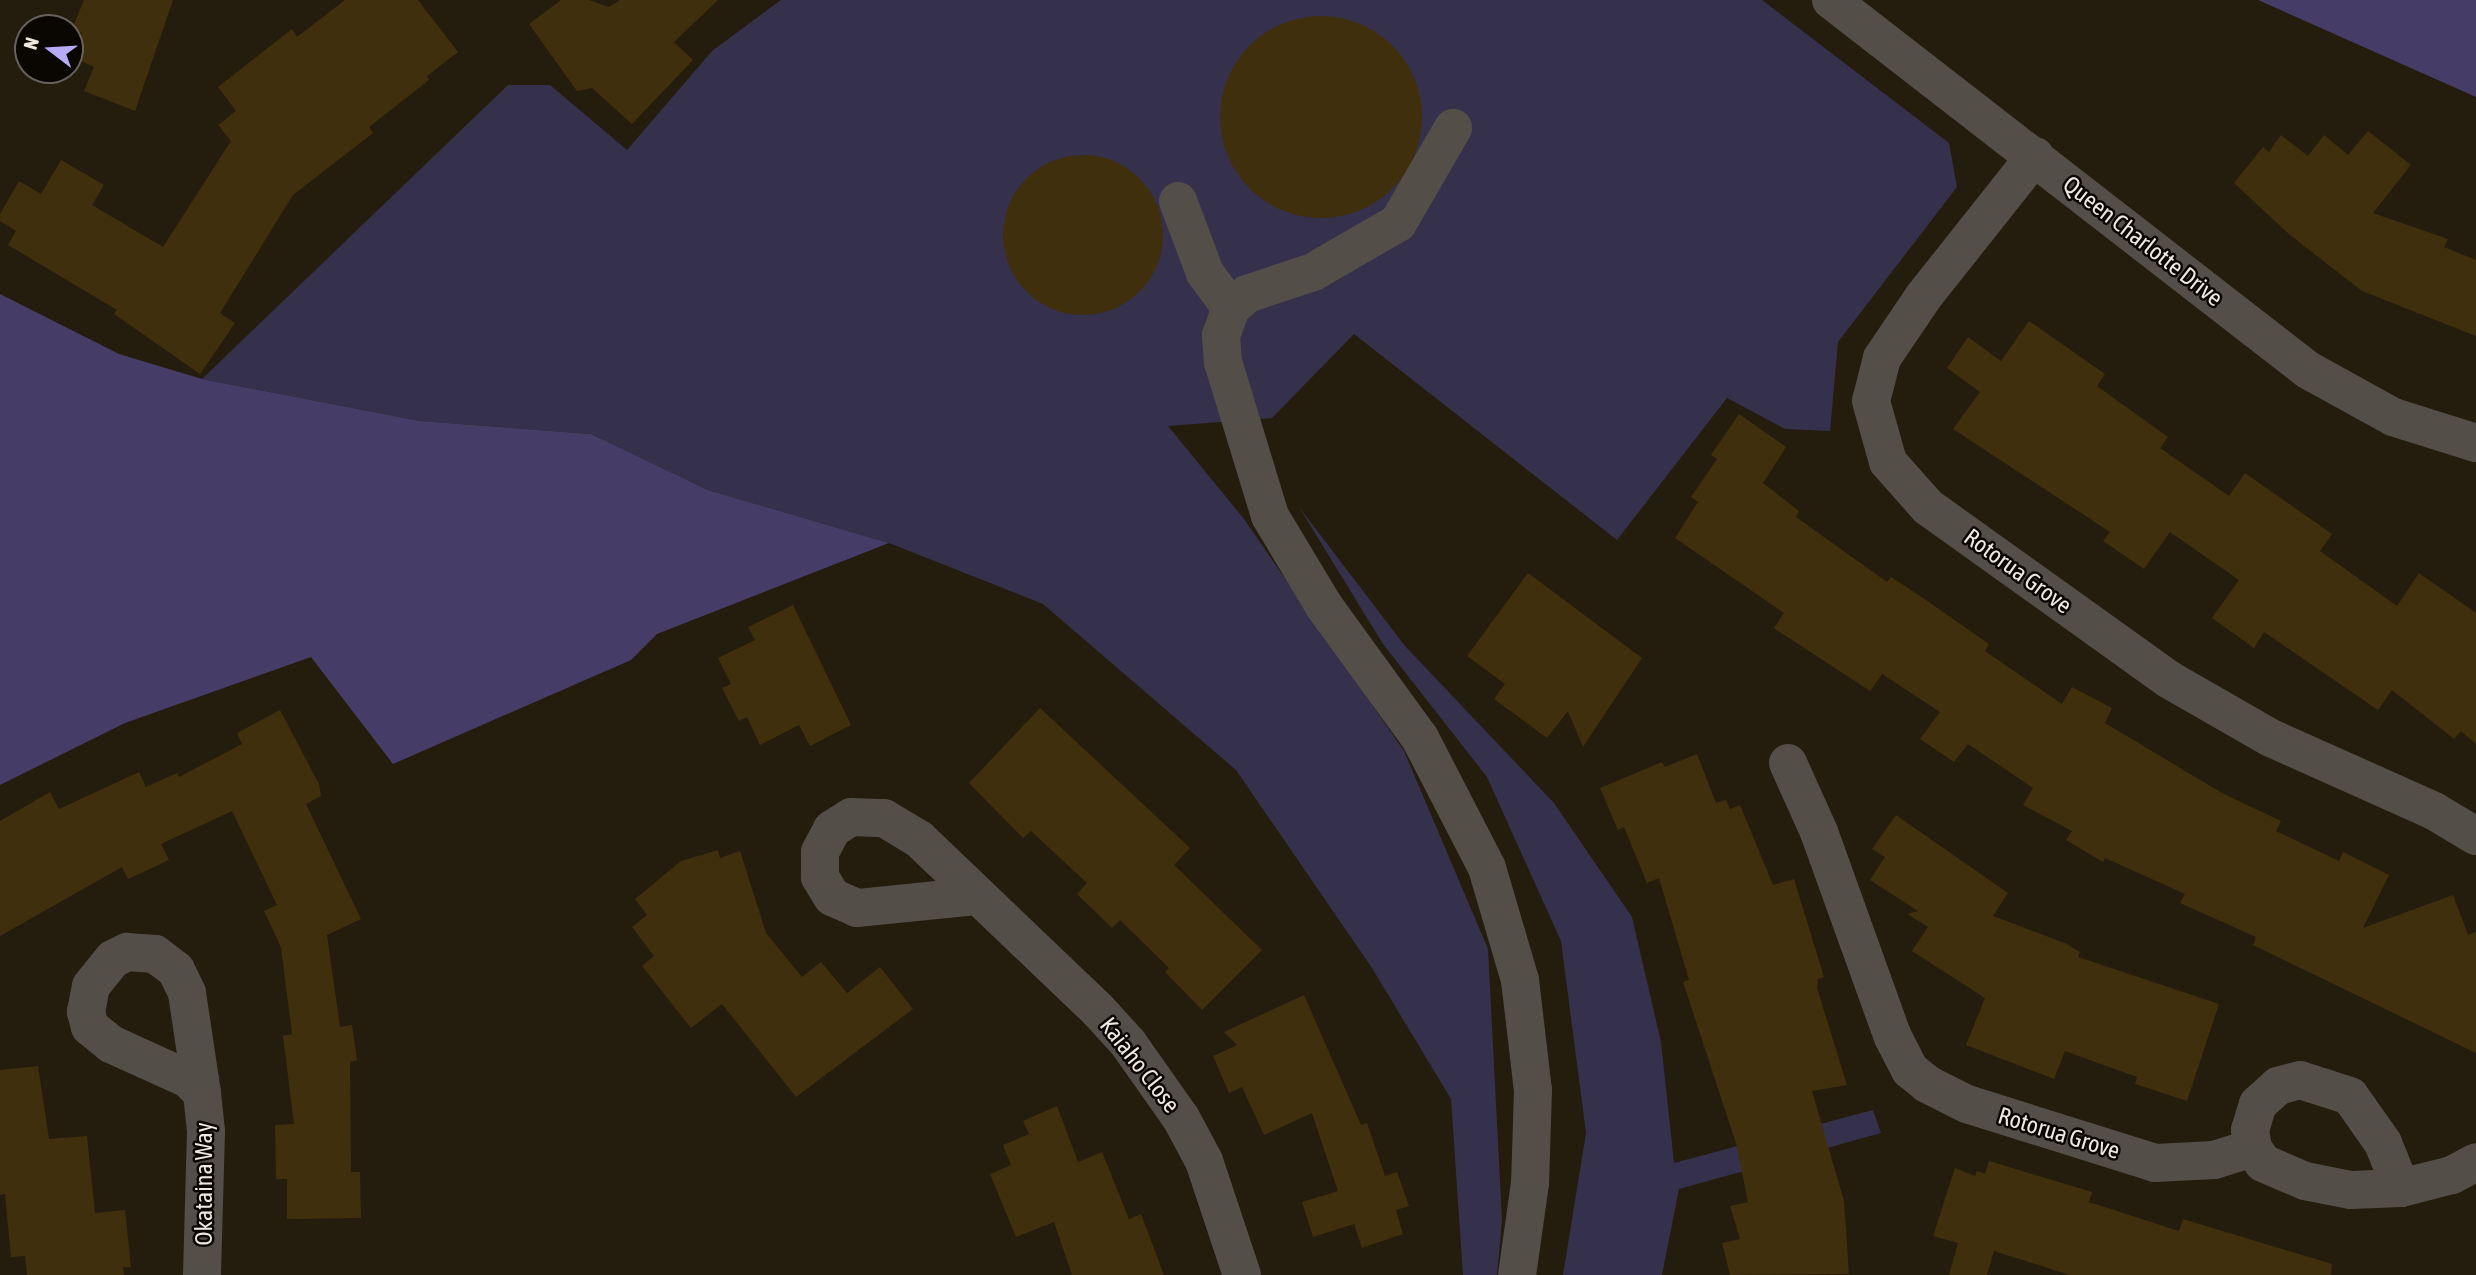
<!DOCTYPE html>
<html>
<head>
<meta charset="utf-8">
<style>
  body { margin:0 }
  #map { position:relative; width:2476px; height:1275px; overflow:hidden; background:#241c0d; font-family:"Asap Condensed",sans-serif }
  div>[style] { position:absolute }
  .green>* { inset:0; background:#35314c }
  .forest>* { inset:0; background:#453d67 }
  .building>* { inset:0; background:#402f0c }
  .round { border-radius:50% }
  .minor>* { height:38px; margin:-19px; padding:0 19px; transform-origin:19px; border-radius:19px; background:#534f48 }
  span { translate:-50% -50%; white-space:nowrap; text-align:center; line-height:1.15; -webkit-text-stroke:5px #0a0703; paint-order:stroke }
  .street-label { font-size:24px; color:#efe9e0 }
  .north { position:absolute; left:14px; top:14px; width:70px; height:70px; box-sizing:border-box; background:#0a0703; border:2px solid #66615b; border-radius:50%; rotate:287deg; font-size:19px; font-weight:700; line-height:28px; text-align:center; color:#efe9e0 }
  .north::after { content:''; display:block; margin:auto; width:24px; height:32px; background:#b7abf7; clip-path:polygon(50% 0,100% 100%,50% 72%,0 100%) }
</style>
</head>
<body>
<div id="map">
  <div class="green">
    <i style="clip-path:polygon(781px 0,1762px 0,1949px 143px,1957px 187px,1838px 342px,1830px 431px,1785px 429px,1727px 398px,1617px 540px,1354px 334px,1272px 418px,1168px 426px,1244px 519px,1404px 751px,1488px 949px,1502px 1220px,1497px 1275px,1463px 1275px,1451px 1099px,1372px 968px,1236px 770px,1043px 604px,889px 543px,708px 490px,591px 434px,420px 421px,202px 379px,508px 85px,550px 85px,627px 150px,712px 51px)"></i>
    <i style="clip-path:polygon(1299px 507px,1405px 646px,1554px 803px,1632px 917px,1661px 1042px,1674px 1163px,1873px 1110px,1881px 1133px,1679px 1189px,1662px 1275px,1563px 1275px,1586px 1133px,1561px 941px,1487px 777px,1383px 644px)"></i>
  </div>
  <div class="forest">
    <i style="clip-path:polygon(2258px 0,2476px 0,2476px 97px)"></i>
    <i style="clip-path:polygon(0 294px,119px 354px,202px 379px,420px 421px,591px 434px,708px 490px,889px 543px,657px 634px,631px 660px,393px 764px,311px 657px,125px 723px,0 785px)"></i>
  </div>
  <div class="building">
    <i style="clip-path:polygon(84px 0,173px 0,135px 111px,84px 91px,94px 67px,72px 57px,82px 33px,72px 29px)"></i>
    <i style="clip-path:polygon(345px 0,418px 0,458px 52px,427px 76px,429px 80px,369px 127px,373px 133px,293px 195px,220px 313px,235px 323px,200px 374px,114px 314px,117px 310px,8px 245px,16px 231px,0 221px,0 214px,19px 181px,41px 194px,61px 160px,104px 185px,92px 205px,163px 247px,231px 141px,218px 125px,236px 111px,218px 87px,292px 29px,297px 37px)"></i>
    <i style="clip-path:polygon(561px 0,589px 0,609px 7px,620px 0,718px 0,674px 42px,693px 60px,632px 124px,592px 88px,577px 91px,529px 24px)"></i>
    <i class="round" style="left:1220px;top:16px;width:202px;height:202px"></i>
    <i style="clip-path:polygon(2368px 131px,2411px 165px,2373px 213px,2448px 239px,2444px 247px,2476px 260px,2476px 336px,2362px 291px,2290px 235px,2234px 183px,2263px 147px,2269px 152px,2281px 135px,2308px 156px,2324px 135px,2348px 155px)"></i>
    <i class="round" style="left:1003px;top:155px;width:160px;height:160px"></i>
    <i style="clip-path:polygon(2029px 321px,2105px 374px,2097px 386px,2168px 437px,2160px 448px,2229px 496px,2245px 473px,2332px 534px,2320px 551px,2397px 606px,2419px 573px,2476px 613px,2476px 744px,2461px 731px,2454px 739px,2392px 690px,2378px 710px,2264px 632px,2254px 648px,2212px 618px,2239px 580px,2170px 532px,2144px 569px,2103px 541px,2110px 532px,1953px 429px,1980px 392px,1947px 368px,1968px 337px,2001px 361px)"></i>
    <i style="clip-path:polygon(1739px 414px,1786px 447px,1763px 483px,1799px 511px,1796px 517px,1887px 582px,1891px 577px,1923px 598px,1989px 644px,1985px 651px,2062px 704px,2072px 687px,2112px 708px,2105px 723px,2222px 793px,2281px 821px,2276px 831px,2339px 861px,2343px 852px,2389px 875px,2363px 928px,2453px 895px,2468px 935px,2476px 932px,2476px 1053px,2253px 945px,2256px 937px,2180px 903px,2185px 894px,2105px 858px,2103px 862px,2066px 840px,2072px 831px,2023px 805px,2033px 788px,1968px 744px,1954px 762px,1920px 739px,1940px 712px,1882px 674px,1870px 691px,1774px 628px,1784px 613px,1675px 538px,1698px 502px,1691px 497px,1717px 459px,1711px 455px)"></i>
    <i style="clip-path:polygon(1528px 573px,1642px 658px,1583px 747px,1568px 711px,1547px 738px,1494px 699px,1505px 684px,1467px 656px)"></i>
    <i style="clip-path:polygon(793px 605px,851px 725px,810px 746px,799px 725px,760px 745px,747px 717px,739px 721px,722px 688px,731px 684px,718px 658px,755px 640px,748px 627px)"></i>
    <i style="clip-path:polygon(1040px 708px,1190px 848px,1174px 865px,1262px 950px,1202px 1010px,1165px 972px,1169px 968px,1120px 920px,1112px 928px,1077px 894px,1087px 883px,1031px 831px,1023px 838px,969px 783px)"></i>
    <i style="clip-path:polygon(280px 710px,319px 784px,321px 796px,306px 804px,361px 919px,327px 935px,340px 1027px,352px 1025px,357px 1060px,350px 1062px,351px 1172px,360px 1172px,361px 1218px,287px 1219px,287px 1179px,276px 1179px,275px 1125px,294px 1124px,283px 1036px,292px 1034px,281px 947px,264px 911px,277px 905px,232px 811px,161px 844px,169px 860px,128px 879px,122px 867px,0 936px,0 821px,50px 792px,59px 809px,139px 772px,146px 787px,177px 773px,179px 777px,242px 744px,237px 733px)"></i>
    <i style="clip-path:polygon(1697px 754px,1716px 803px,1726px 800px,1730px 809px,1740px 805px,1773px 885px,1794px 879px,1824px 977px,1818px 979px,1817px 988px,1847px 1085px,1812px 1091px,1844px 1201px,1849px 1274px,1730px 1275px,1722px 1243px,1740px 1239px,1730px 1206px,1748px 1202px,1736px 1143px,1683px 982px,1689px 980px,1659px 878px,1647px 883px,1624px 827px,1618px 830px,1600px 788px,1662px 762px,1665px 767px)"></i>
    <i style="clip-path:polygon(1896px 815px,2008px 893px,1993px 916px,2065px 943px,2080px 952px,2078px 957px,2219px 1004px,2187px 1101px,2135px 1084px,2137px 1077px,2065px 1051px,2054px 1079px,1966px 1045px,1985px 998px,1912px 951px,1928px 927px,1907px 914px,1918px 911px,1870px 880px,1885px 857px,1872px 849px)"></i>
    <i style="clip-path:polygon(718px 850px,720px 858px,740px 851px,766px 933px,802px 977px,821px 962px,847px 993px,880px 967px,913px 1009px,796px 1097px,722px 1004px,691px 1028px,642px 966px,654px 956px,632px 927px,647px 915px,635px 899px,681px 861px)"></i>
    <i style="clip-path:polygon(1304px 995px,1361px 1125px,1367px 1123px,1385px 1176px,1397px 1172px,1409px 1206px,1396px 1210px,1403px 1234px,1362px 1248px,1354px 1224px,1313px 1237px,1302px 1202px,1338px 1191px,1312px 1113px,1264px 1135px,1242px 1087px,1229px 1093px,1213px 1056px,1237px 1045px,1224px 1032px)"></i>
    <i style="clip-path:polygon(38px 1066px,49px 1139px,87px 1136px,95px 1213px,125px 1210px,131px 1267px,123px 1267px,124px 1275px,27px 1275px,25px 1256px,11px 1257px,5px 1194px,0 1195px,0 1070px)"></i>
    <i style="clip-path:polygon(1057px 1106px,1078px 1162px,1102px 1152px,1129px 1219px,1141px 1214px,1164px 1275px,1072px 1275px,1054px 1222px,1016px 1237px,990px 1174px,1011px 1165px,1003px 1145px,1029px 1134px,1023px 1121px)"></i>
    <i style="clip-path:polygon(1989px 1161px,2092px 1192px,2089px 1202px,2179px 1231px,2183px 1219px,2332px 1264px,2331px 1275px,2070px 1275px,1994px 1251px,1987px 1275px,1949px 1275px,1958px 1243px,1933px 1236px,1955px 1168px,1975px 1176px,1977px 1171px,1985px 1174px)"></i>
  </div>
  <div class="minor">
    <i style="left:1831px;top:0;width:604px;rotate:37.8deg"></i>
    <i style="left:2308px;top:370px;width:97px;rotate:28.9deg"></i>
    <i style="left:2393px;top:417px;width:87px;rotate:17.4deg"></i>
    <i style="left:2035px;top:156px;width:179px;rotate:128.4deg"></i>
    <i style="left:1924px;top:296px;width:75px;rotate:124.1deg"></i>
    <i style="left:1882px;top:358px;width:44px;rotate:104.3deg"></i>
    <i style="left:1871px;top:401px;width:63px;rotate:74.4deg"></i>
    <i style="left:1888px;top:462px;width:60px;rotate:48.4deg"></i>
    <i style="left:1928px;top:507px;width:295px;rotate:35.6deg"></i>
    <i style="left:2168px;top:679px;width:119px;rotate:29.8deg"></i>
    <i style="left:2271px;top:738px;width:179px;rotate:24.1deg"></i>
    <i style="left:2434px;top:811px;width:49px;rotate:30.8deg"></i>
    <i style="left:1178px;top:201px;width:77px;rotate:69.4deg"></i>
    <i style="left:1205px;top:273px;width:44px;rotate:53.4deg"></i>
    <i style="left:1231px;top:308px;width:29px;rotate:110deg"></i>
    <i style="left:1221px;top:335px;width:27px;rotate:86deg"></i>
    <i style="left:1223px;top:362px;width:161px;rotate:73deg"></i>
    <i style="left:1270px;top:516px;width:105px;rotate:59deg"></i>
    <i style="left:1324px;top:606px;width:163px;rotate:54deg"></i>
    <i style="left:1420px;top:738px;width:146px;rotate:62.7deg"></i>
    <i style="left:1487px;top:868px;width:117px;rotate:73.6deg"></i>
    <i style="left:1520px;top:980px;width:111px;rotate:83.3deg"></i>
    <i style="left:1533px;top:1090px;width:93px;rotate:91.8deg"></i>
    <i style="left:1530px;top:1183px;width:93px;rotate:98deg"></i>
    <i style="left:1231px;top:308px;width:21px;rotate:-41deg"></i>
    <i style="left:1247px;top:294px;width:70px;rotate:-18.4deg"></i>
    <i style="left:1313px;top:272px;width:98px;rotate:-30deg"></i>
    <i style="left:1398px;top:223px;width:110px;rotate:-59.9deg"></i>
    <i style="left:1788px;top:763px;width:76px;rotate:65.8deg"></i>
    <i style="left:1819px;top:832px;width:218px;rotate:70.2deg"></i>
    <i style="left:1893px;top:1037px;width:37px;rotate:63deg"></i>
    <i style="left:1910px;top:1070px;width:22px;rotate:39deg"></i>
    <i style="left:1927px;top:1084px;width:45px;rotate:26.6deg"></i>
    <i style="left:1967px;top:1104px;width:197px;rotate:17.4deg"></i>
    <i style="left:2155px;top:1163px;width:59px;rotate:-2.9deg"></i>
    <i style="left:2214px;top:1160px;width:41px;rotate:-17.1deg"></i>
    <i style="left:976px;top:896px;width:120px;rotate:174.2deg"></i>
    <i style="left:857px;top:908px;width:27px;rotate:-156deg"></i>
    <i style="left:832px;top:897px;width:23px;rotate:-121deg"></i>
    <i style="left:820px;top:877px;width:25px;rotate:-90deg"></i>
    <i style="left:820px;top:852px;width:26px;rotate:-62deg"></i>
    <i style="left:832px;top:829px;width:22px;rotate:-32deg"></i>
    <i style="left:851px;top:817px;width:33px;rotate:2deg"></i>
    <i style="left:884px;top:818px;width:41px;rotate:31deg"></i>
    <i style="left:919px;top:839px;width:248px;rotate:43.7deg"></i>
    <i style="left:1098px;top:1010px;width:45px;rotate:47.7deg"></i>
    <i style="left:1128px;top:1043px;width:92px;rotate:54.8deg"></i>
    <i style="left:1181px;top:1118px;width:49px;rotate:61.9deg"></i>
    <i style="left:1204px;top:1161px;width:120px;rotate:71.6deg"></i>
    <i style="left:202px;top:1093px;width:20px;rotate:-135deg"></i>
    <i style="left:188px;top:1079px;width:85px;rotate:-155.6deg"></i>
    <i style="left:111px;top:1044px;width:27px;rotate:-141deg"></i>
    <i style="left:90px;top:1027px;width:16px;rotate:-105deg"></i>
    <i style="left:86px;top:1012px;width:26px;rotate:-79deg"></i>
    <i style="left:91px;top:986px;width:35px;rotate:-51deg"></i>
    <i style="left:113px;top:959px;width:16px;rotate:-27deg"></i>
    <i style="left:127px;top:952px;width:28px;rotate:4deg"></i>
    <i style="left:155px;top:954px;width:26px;rotate:37deg"></i>
    <i style="left:176px;top:970px;width:25px;rotate:64deg"></i>
    <i style="left:187px;top:993px;width:88px;rotate:81.5deg"></i>
    <i style="left:200px;top:1080px;width:13px;rotate:81deg"></i>
    <i style="left:202px;top:1093px;width:38px;rotate:84deg"></i>
    <i style="left:206px;top:1131px;width:144px;rotate:91.6deg"></i>
    <i style="left:2401px;top:1188px;width:48px;rotate:-111.8deg"></i>
    <i style="left:2383px;top:1143px;width:57px;rotate:-125.1deg"></i>
    <i style="left:2350px;top:1096px;width:52px;rotate:-162.3deg"></i>
    <i style="left:2300px;top:1080px;width:23px;rotate:165deg"></i>
    <i style="left:2278px;top:1086px;width:27px;rotate:138deg"></i>
    <i style="left:2258px;top:1104px;width:27px;rotate:107deg"></i>
    <i style="left:2250px;top:1130px;width:18px;rotate:81deg"></i>
    <i style="left:2253px;top:1148px;width:18px;rotate:56deg"></i>
    <i style="left:2263px;top:1163px;width:46px;rotate:23.2deg"></i>
    <i style="left:2305px;top:1181px;width:47px;rotate:11.1deg"></i>
    <i style="left:2351px;top:1190px;width:50px;rotate:-2.3deg"></i>
    <i style="left:2401px;top:1188px;width:53px;rotate:-14.3deg"></i>
    <i style="left:2452px;top:1175px;width:27px;rotate:-28deg"></i>
  </div>
  <div class="street-label">
    <span style="left:2143px;top:241px;rotate:38deg">Queen Charlotte Drive</span>
    <span style="left:2018px;top:571px;rotate:36deg">Rotorua Grove</span>
    <span style="left:1140px;top:1065px;rotate:52deg">Kaiaho Close</span>
    <span style="left:2059px;top:1133px;rotate:17deg">Rotorua Grove</span>
    <span style="left:204px;top:1184px;rotate:-90deg">Okataina Way</span>
  </div>
  <div class="north">N</div>
</div>
</body>
</html>
